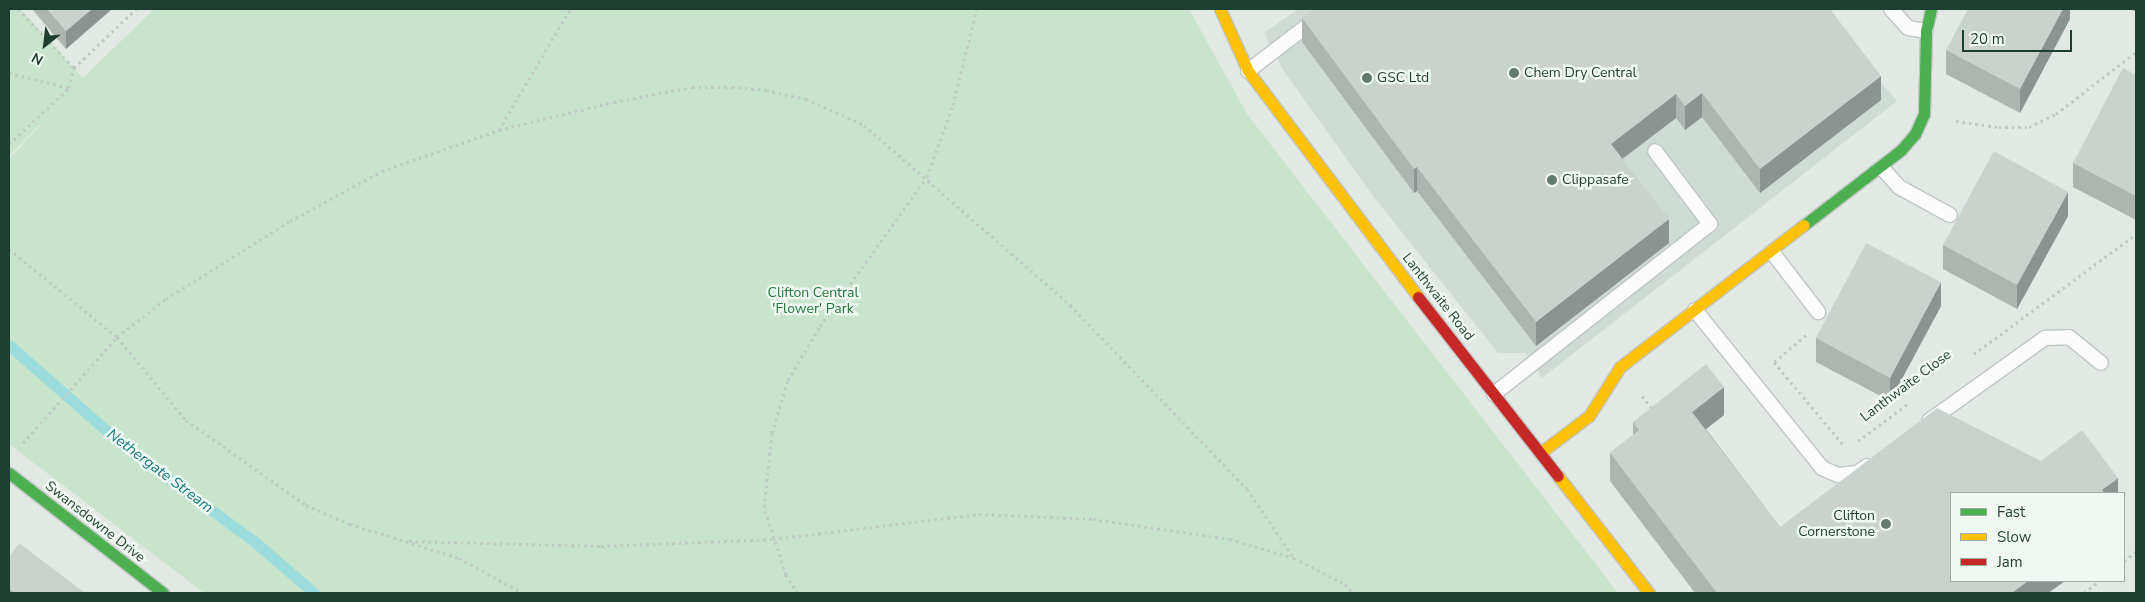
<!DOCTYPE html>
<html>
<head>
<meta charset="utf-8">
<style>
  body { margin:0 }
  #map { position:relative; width:2145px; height:602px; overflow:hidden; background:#e2e9e5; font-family:"Nunito Sans",sans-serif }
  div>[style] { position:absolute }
  .built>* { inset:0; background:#cfdbd4 }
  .green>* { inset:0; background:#c9e4cd }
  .stream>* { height:11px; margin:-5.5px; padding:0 5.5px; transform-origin:5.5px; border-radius:5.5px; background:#9ddcdc }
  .path>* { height:3px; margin-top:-1.5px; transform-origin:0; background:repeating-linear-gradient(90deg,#bfcac5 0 2.5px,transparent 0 6.5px) }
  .roads { filter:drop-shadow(1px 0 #bfc6c2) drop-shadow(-1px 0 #bfc6c2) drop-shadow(0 1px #bfc6c2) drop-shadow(0 -1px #bfc6c2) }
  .lane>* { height:14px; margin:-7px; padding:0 7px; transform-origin:7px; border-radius:7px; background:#fbfcfb }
  .fast>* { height:11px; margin:-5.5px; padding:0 5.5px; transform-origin:5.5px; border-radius:5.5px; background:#4caf50 }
  .slow>* { height:11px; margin:-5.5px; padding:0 5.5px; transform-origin:5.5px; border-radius:5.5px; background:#ffc107 }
  .jam>* { height:11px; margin:-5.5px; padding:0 5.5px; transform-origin:5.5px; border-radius:5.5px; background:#c62828 }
  .wall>* { inset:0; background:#aeb5b1 }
  .shaded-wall>* { inset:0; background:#8d9390 }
  .building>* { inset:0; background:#cad2ce }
  .dots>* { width:14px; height:14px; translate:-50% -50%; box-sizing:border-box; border:2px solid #eff8f2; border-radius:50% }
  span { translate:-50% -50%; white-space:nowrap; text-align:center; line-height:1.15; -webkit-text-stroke:5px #eff8f2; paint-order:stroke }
  .poi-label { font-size:14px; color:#1e3e31 }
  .left { translate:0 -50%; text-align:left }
  .right { translate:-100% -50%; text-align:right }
  .park-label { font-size:14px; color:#237938 }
  .street-label { font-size:14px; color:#1e3e31 }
  .water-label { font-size:15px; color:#11797b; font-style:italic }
  .frame { position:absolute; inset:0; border:10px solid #1e3e31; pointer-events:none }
  .legend { position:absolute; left:1950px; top:492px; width:175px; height:90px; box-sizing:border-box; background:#eff8f2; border:1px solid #9baea5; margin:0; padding:6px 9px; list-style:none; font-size:15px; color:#1e3e31 }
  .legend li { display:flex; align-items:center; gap:10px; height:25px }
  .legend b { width:25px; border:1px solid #9baea5 }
  .north { position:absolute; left:20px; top:20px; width:50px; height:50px; -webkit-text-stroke:4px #eff8f2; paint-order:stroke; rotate:209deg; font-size:14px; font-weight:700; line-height:20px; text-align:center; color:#1e3e31 }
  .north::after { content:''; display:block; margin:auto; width:18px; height:22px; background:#1e3e31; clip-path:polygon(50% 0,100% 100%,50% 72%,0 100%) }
  .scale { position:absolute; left:1962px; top:30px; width:110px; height:22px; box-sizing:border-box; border:2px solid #1e3e31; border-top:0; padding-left:6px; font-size:15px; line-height:18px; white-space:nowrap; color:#1e3e31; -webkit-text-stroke:4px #eff8f2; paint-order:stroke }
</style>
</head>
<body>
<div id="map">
  <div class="built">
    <i style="clip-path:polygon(1298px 9px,1817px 9px,1897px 101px,1542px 378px,1526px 353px,1498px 353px,1370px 192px,1283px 70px,1264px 33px)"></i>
  </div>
  <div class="green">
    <i style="clip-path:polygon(9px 9px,21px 9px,83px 78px,154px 9px,1189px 9px,1247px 114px,1618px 593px,204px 593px,9px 444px,9px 159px,53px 111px,9px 156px)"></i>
  </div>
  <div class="stream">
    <i style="left:9px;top:345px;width:153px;rotate:41.3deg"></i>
    <i style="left:124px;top:446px;width:162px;rotate:36.2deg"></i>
    <i style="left:255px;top:542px;width:78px;rotate:40.8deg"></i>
  </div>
  <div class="path">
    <i style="left:18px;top:9px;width:81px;rotate:46.5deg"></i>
    <i style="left:9px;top:73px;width:62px;rotate:14deg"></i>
    <i style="left:1956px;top:121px;width:43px;rotate:7.9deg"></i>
    <i style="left:1999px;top:127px;width:30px"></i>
    <i style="left:2029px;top:127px;width:30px;rotate:-26deg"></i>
    <i style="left:2056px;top:114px;width:101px;rotate:-37.8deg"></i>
    <i style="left:499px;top:130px;width:118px;rotate:-13.7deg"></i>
    <i style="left:614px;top:102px;width:79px;rotate:-10.9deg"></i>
    <i style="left:692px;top:87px;width:40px"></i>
    <i style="left:732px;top:87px;width:34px;rotate:5deg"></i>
    <i style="left:766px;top:90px;width:41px;rotate:12.7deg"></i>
    <i style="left:806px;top:99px;width:64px;rotate:24.1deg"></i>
    <i style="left:864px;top:125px;width:274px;rotate:41.1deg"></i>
    <i style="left:1070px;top:305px;width:255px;rotate:46.1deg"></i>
    <i style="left:1247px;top:489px;width:83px;rotate:55.7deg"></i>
    <i style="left:9px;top:144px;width:82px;rotate:-43deg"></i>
    <i style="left:69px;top:88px;width:21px;rotate:-76deg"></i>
    <i style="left:74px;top:68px;width:86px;rotate:-43.6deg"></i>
    <i style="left:9px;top:249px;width:139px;rotate:39.2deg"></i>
    <i style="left:117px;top:337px;width:108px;rotate:50.3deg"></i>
    <i style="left:186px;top:420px;width:147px;rotate:35.3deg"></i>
    <i style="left:306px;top:505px;width:48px;rotate:23.4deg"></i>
    <i style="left:350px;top:524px;width:114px;rotate:17.3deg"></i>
    <i style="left:459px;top:558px;width:73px;rotate:28.7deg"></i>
    <i style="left:1806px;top:335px;width:42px;rotate:139.8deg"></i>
    <i style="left:1774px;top:362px;width:111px;rotate:50.1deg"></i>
    <i style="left:1974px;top:354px;width:202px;rotate:-36.5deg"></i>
    <i style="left:1642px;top:396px;width:18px;rotate:52deg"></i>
    <i style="left:1858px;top:441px;width:64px;rotate:-36.7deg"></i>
    <i style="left:23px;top:443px;width:142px;rotate:-48.4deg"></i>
    <i style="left:117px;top:337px;width:62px;rotate:-37.8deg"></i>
    <i style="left:166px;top:299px;width:146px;rotate:-32.2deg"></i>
    <i style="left:290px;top:221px;width:105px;rotate:-28.5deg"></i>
    <i style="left:382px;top:171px;width:124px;rotate:-19.3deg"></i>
    <i style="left:499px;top:130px;width:140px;rotate:-59.6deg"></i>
    <i style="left:409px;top:541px;width:192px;rotate:1.5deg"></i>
    <i style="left:601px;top:546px;width:172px;rotate:-2.3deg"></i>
    <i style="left:773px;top:539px;width:208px;rotate:-6.9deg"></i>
    <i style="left:979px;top:514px;width:114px;rotate:2.5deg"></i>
    <i style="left:1093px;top:519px;width:138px;rotate:8.3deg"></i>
    <i style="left:1230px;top:539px;width:67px;rotate:16.5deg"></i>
    <i style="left:1294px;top:558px;width:57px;rotate:27deg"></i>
    <i style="left:1345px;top:584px;width:11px;rotate:52deg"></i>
    <i style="left:2124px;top:561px;width:15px;rotate:-37deg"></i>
    <i style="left:798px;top:593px;width:22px;rotate:-124deg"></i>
    <i style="left:786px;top:575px;width:71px;rotate:-107.9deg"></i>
    <i style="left:764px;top:507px;width:74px;rotate:-83.8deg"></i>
    <i style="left:772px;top:433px;width:55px;rotate:-73.2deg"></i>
    <i style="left:788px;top:380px;width:63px;rotate:-59.3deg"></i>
    <i style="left:820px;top:326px;width:183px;rotate:-54.3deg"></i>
    <i style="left:927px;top:177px;width:77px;rotate:-70.1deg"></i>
    <i style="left:953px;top:105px;width:99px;rotate:-76deg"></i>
    <i style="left:2084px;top:593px;width:19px;rotate:-39deg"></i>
  </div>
  <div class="roads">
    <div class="lane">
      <i style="left:1891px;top:9px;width:25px;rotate:48deg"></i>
      <i style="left:1908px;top:28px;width:18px;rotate:9deg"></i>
      <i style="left:1248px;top:71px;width:102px;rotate:-37.4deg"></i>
      <i style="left:1882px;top:168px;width:25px;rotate:48deg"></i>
      <i style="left:1899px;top:187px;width:58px;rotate:28.8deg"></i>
      <i style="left:1772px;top:252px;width:76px;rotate:52.5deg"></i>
      <i style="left:1695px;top:310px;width:203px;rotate:51.2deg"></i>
      <i style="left:1822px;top:468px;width:17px;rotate:24deg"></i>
      <i style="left:1838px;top:475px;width:19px;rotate:-6deg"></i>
      <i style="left:1857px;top:473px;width:12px;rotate:-35deg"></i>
      <i style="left:1494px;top:394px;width:275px;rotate:-38.2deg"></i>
      <i style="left:1710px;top:224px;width:91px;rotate:-127deg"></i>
      <i style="left:1929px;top:421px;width:143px;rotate:-35.6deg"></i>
      <i style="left:2045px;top:338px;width:24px;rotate:-2deg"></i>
      <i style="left:2069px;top:337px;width:41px;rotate:39.1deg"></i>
    </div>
    <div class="fast">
      <i style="left:1804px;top:225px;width:123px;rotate:-37.7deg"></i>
      <i style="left:1901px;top:150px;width:21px;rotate:-49deg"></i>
      <i style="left:1915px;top:134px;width:22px;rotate:-66deg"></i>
      <i style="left:1924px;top:114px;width:83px;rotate:-88.6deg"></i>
      <i style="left:1926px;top:31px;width:23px;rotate:-77deg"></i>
      <i style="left:9px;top:473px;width:195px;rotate:37.9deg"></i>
    </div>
    <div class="slow">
      <i style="left:1220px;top:9px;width:68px;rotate:65.7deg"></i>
      <i style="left:1248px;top:71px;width:283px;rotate:53deg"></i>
      <i style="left:1540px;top:453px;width:61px;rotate:-37.1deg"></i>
      <i style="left:1589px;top:416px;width:58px;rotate:-57.7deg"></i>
      <i style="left:1620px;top:367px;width:232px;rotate:-37.7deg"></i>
      <i style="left:1558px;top:476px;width:148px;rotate:52.1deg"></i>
    </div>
    <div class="jam">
      <i style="left:1418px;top:297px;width:227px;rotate:52deg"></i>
    </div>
  </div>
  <div class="wall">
    <i style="clip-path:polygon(32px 9px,112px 9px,66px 49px)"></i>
    <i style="clip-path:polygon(2070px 9px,2070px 19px,2020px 113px,1946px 74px,1946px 50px)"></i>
    <i style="clip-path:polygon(2130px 9px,2136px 9px,2136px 12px)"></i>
    <i style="clip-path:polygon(1302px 18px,1881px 100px,1760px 193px,1702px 117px,1685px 130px,1676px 118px,1623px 159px,1669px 243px,1536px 346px,1417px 191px,1414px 193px,1302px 42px)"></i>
    <i style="clip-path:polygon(2136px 75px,2136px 220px,2073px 187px,2073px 163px)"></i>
    <i style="clip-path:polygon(2068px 216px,2017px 309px,1943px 269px,1943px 245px)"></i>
    <i style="clip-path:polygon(1941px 306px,1890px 401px,1816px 362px,1816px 338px)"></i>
    <i style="clip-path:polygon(1724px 415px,1706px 429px,1780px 527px,2041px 461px,2118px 493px,1951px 581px,2065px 581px,2048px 593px,1695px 593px,1610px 481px,1610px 453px,1633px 435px,1633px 422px)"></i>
    <i style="clip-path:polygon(9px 557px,85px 593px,9px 593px)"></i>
  </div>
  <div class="shaded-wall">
    <i style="clip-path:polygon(92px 9px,112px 9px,66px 49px,66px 31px)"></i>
    <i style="clip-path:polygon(2063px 9px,2070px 9px,2070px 19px,2020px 113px,2020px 89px)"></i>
    <i style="clip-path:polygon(1881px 76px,1881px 100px,1760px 193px,1760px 169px)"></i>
    <i style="clip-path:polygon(1702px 93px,1702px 117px,1685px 130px,1685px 106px)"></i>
    <i style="clip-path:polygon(1676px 94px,1676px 118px,1611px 167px,1611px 144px)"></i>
    <i style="clip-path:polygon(1417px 167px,1417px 191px,1414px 193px,1414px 169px)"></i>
    <i style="clip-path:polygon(2068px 192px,2068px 216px,2017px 309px,2017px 285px)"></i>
    <i style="clip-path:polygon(1669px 219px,1669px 243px,1536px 346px,1536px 322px)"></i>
    <i style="clip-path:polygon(1941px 282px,1941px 306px,1890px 401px,1890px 378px)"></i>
    <i style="clip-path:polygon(1724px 387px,1724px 415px,1692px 440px,1692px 412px)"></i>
    <i style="clip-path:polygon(2118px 478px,2118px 493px,2102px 493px,2102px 490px)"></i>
    <i style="clip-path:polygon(2028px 581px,2065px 581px,2048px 593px,2012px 593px)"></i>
  </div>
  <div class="building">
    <i style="clip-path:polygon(47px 9px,92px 9px,66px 31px)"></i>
    <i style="clip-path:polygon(1313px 9px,1830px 9px,1881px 76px,1760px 169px,1702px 93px,1685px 106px,1676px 94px,1611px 144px,1669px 219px,1536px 322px,1417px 167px,1414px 169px,1302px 18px)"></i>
    <i style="clip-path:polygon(1968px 9px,2063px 9px,2020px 89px,1946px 50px)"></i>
    <i style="clip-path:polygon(2123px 68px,2136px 75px,2136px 196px,2073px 163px)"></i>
    <i style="clip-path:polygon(1994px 151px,2068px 192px,2017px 285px,1943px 245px)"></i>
    <i style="clip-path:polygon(1866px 243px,1941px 282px,1890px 378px,1816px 338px)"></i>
    <i style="clip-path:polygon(1706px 364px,1724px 387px,1692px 412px,1780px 527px,1937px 408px,2041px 461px,2082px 430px,2118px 478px,2102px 490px,2105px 493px,1951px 493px,1951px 581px,2028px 581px,2012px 593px,1717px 593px,1610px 453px,1639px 430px,1633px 422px)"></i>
    <i style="clip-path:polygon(19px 543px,85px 593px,15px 593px,9px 589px,9px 557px)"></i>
  </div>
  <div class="dots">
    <i style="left:1514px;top:73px;background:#637a70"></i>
    <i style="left:1367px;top:78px;background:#637a70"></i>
    <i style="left:1552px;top:180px;background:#637a70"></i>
    <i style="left:1886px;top:524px;background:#637a70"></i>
  </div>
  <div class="poi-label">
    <span class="left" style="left:1524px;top:73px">Chem Dry Central</span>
    <span class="left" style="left:1377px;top:78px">GSC Ltd</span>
    <span class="left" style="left:1562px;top:180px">Clippasafe</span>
    <span class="right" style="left:1875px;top:524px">Clifton<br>Cornerstone</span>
  </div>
  <div class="park-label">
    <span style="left:813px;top:301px">Clifton Central<br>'Flower' Park</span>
  </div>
  <div class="street-label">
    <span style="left:1438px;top:297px;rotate:52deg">Lanthwaite Road</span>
    <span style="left:1906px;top:386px;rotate:-37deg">Lanthwaite Close</span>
    <span style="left:95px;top:522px;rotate:38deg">Swansdowne Drive</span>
  </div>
  <div class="water-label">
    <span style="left:160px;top:471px;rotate:37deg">Nethergate Stream</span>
  </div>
  <div class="frame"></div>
  <ul class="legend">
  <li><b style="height:6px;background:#4caf50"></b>Fast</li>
  <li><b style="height:6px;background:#ffc107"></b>Slow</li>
  <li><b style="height:6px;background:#c62828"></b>Jam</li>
  </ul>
  <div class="north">N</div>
  <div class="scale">20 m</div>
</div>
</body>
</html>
